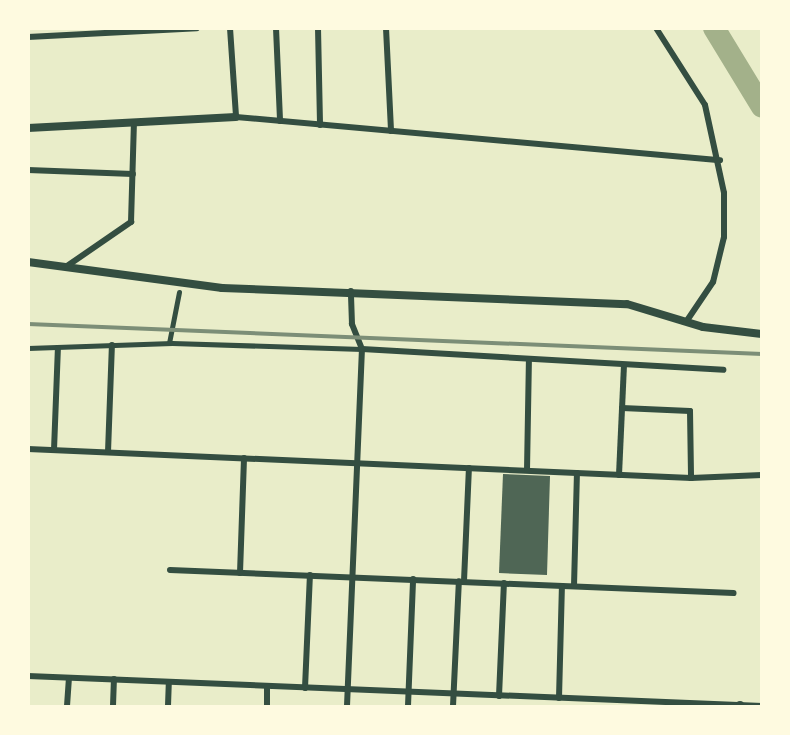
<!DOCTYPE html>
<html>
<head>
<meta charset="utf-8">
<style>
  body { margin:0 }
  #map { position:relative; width:790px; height:735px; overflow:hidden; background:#e9edc9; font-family:Roboto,sans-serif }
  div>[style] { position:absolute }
  .river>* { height:22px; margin:-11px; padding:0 11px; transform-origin:11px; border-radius:11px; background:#a3b18a }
  .building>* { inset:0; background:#4f6655 }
  .pedestrian>* { height:5px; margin:-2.5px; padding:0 2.5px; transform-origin:2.5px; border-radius:2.5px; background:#344e41 }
  .minor>* { height:6px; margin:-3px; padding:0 3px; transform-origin:3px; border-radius:3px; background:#344e41 }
  .tertiary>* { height:8px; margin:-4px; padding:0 4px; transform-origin:4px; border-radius:4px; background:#344e41 }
  .rail>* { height:4px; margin:-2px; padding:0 2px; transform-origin:2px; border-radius:2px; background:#7c8e77 }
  span { translate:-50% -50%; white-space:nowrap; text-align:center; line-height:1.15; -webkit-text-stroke:5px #fefae0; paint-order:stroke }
  .frame { position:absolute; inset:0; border:30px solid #fefae0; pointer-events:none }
</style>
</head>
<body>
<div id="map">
  <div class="river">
    <i style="left:714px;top:28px;width:92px;rotate:58.7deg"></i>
  </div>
  <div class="building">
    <i style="clip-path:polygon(503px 474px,550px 476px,547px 575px,499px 573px)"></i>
  </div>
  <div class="pedestrian">
    <i style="left:169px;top:343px;width:52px;rotate:-78.9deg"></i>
    <i style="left:28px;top:348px;width:144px;rotate:-2deg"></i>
    <i style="left:172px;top:343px;width:190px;rotate:1.8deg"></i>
  </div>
  <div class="minor">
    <i style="left:230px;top:28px;width:89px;rotate:86.1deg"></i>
    <i style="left:236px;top:117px;width:486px;rotate:5.1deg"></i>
    <i style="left:276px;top:28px;width:93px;rotate:87.5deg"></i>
    <i style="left:318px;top:28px;width:97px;rotate:88.8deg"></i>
    <i style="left:386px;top:28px;width:103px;rotate:87.2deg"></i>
    <i style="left:656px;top:28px;width:91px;rotate:57.5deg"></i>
    <i style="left:705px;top:105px;width:90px;rotate:77.8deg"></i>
    <i style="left:724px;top:193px;width:44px;rotate:90deg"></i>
    <i style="left:724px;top:237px;width:46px;rotate:103.7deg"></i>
    <i style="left:713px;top:282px;width:48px;rotate:124deg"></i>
    <i style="left:28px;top:37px;width:169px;rotate:-3deg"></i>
    <i style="left:28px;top:170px;width:105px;rotate:2.2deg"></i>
    <i style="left:67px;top:266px;width:78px;rotate:-34.5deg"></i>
    <i style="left:131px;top:222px;width:100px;rotate:-88.3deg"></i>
    <i style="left:362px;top:349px;width:362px;rotate:3.3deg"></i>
    <i style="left:622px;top:408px;width:68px;rotate:2.5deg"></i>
    <i style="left:690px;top:411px;width:67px;rotate:89.1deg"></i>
    <i style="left:28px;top:449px;width:664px;rotate:2.5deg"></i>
    <i style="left:691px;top:478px;width:71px;rotate:-2.4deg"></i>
    <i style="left:54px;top:450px;width:102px;rotate:-87.8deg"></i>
    <i style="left:108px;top:452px;width:107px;rotate:-87.9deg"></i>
    <i style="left:527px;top:470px;width:111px;rotate:-89deg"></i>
    <i style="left:619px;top:475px;width:110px;rotate:-87.4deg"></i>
    <i style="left:170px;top:570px;width:564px;rotate:2.34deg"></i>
    <i style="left:240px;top:573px;width:115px;rotate:-88deg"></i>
    <i style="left:464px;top:581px;width:113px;rotate:-87.5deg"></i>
    <i style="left:574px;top:586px;width:113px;rotate:-88.5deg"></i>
    <i style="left:28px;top:676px;width:735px;rotate:2.34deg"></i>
    <i style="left:305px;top:688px;width:113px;rotate:-87.5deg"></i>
    <i style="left:499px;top:696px;width:113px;rotate:-87.5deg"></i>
    <i style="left:559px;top:698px;width:112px;rotate:-88.5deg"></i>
    <i style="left:67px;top:706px;width:28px;rotate:-86deg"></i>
    <i style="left:113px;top:706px;width:27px;rotate:-88deg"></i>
    <i style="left:168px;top:706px;width:23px;rotate:-88deg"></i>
    <i style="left:267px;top:706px;width:20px;rotate:-90deg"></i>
    <i style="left:347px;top:706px;width:357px;rotate:-87.6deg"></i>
    <i style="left:362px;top:349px;width:27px;rotate:-112deg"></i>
    <i style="left:352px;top:324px;width:33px;rotate:-92deg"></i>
    <i style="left:408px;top:706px;width:127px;rotate:-87.7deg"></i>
    <i style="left:453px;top:706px;width:125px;rotate:-87.3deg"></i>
  </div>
  <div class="tertiary">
    <i style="left:28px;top:128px;width:208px;rotate:-3deg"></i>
    <i style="left:28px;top:262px;width:196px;rotate:7.6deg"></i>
    <i style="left:222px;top:288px;width:405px;rotate:2.3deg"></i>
    <i style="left:627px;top:304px;width:79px;rotate:16.8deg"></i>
    <i style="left:703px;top:327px;width:59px;rotate:6.8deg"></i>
    <i style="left:740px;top:705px;width:1px;rotate:90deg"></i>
  </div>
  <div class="rail">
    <i style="left:28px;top:324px;width:735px;rotate:2.34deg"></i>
  </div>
  <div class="frame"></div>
</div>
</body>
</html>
